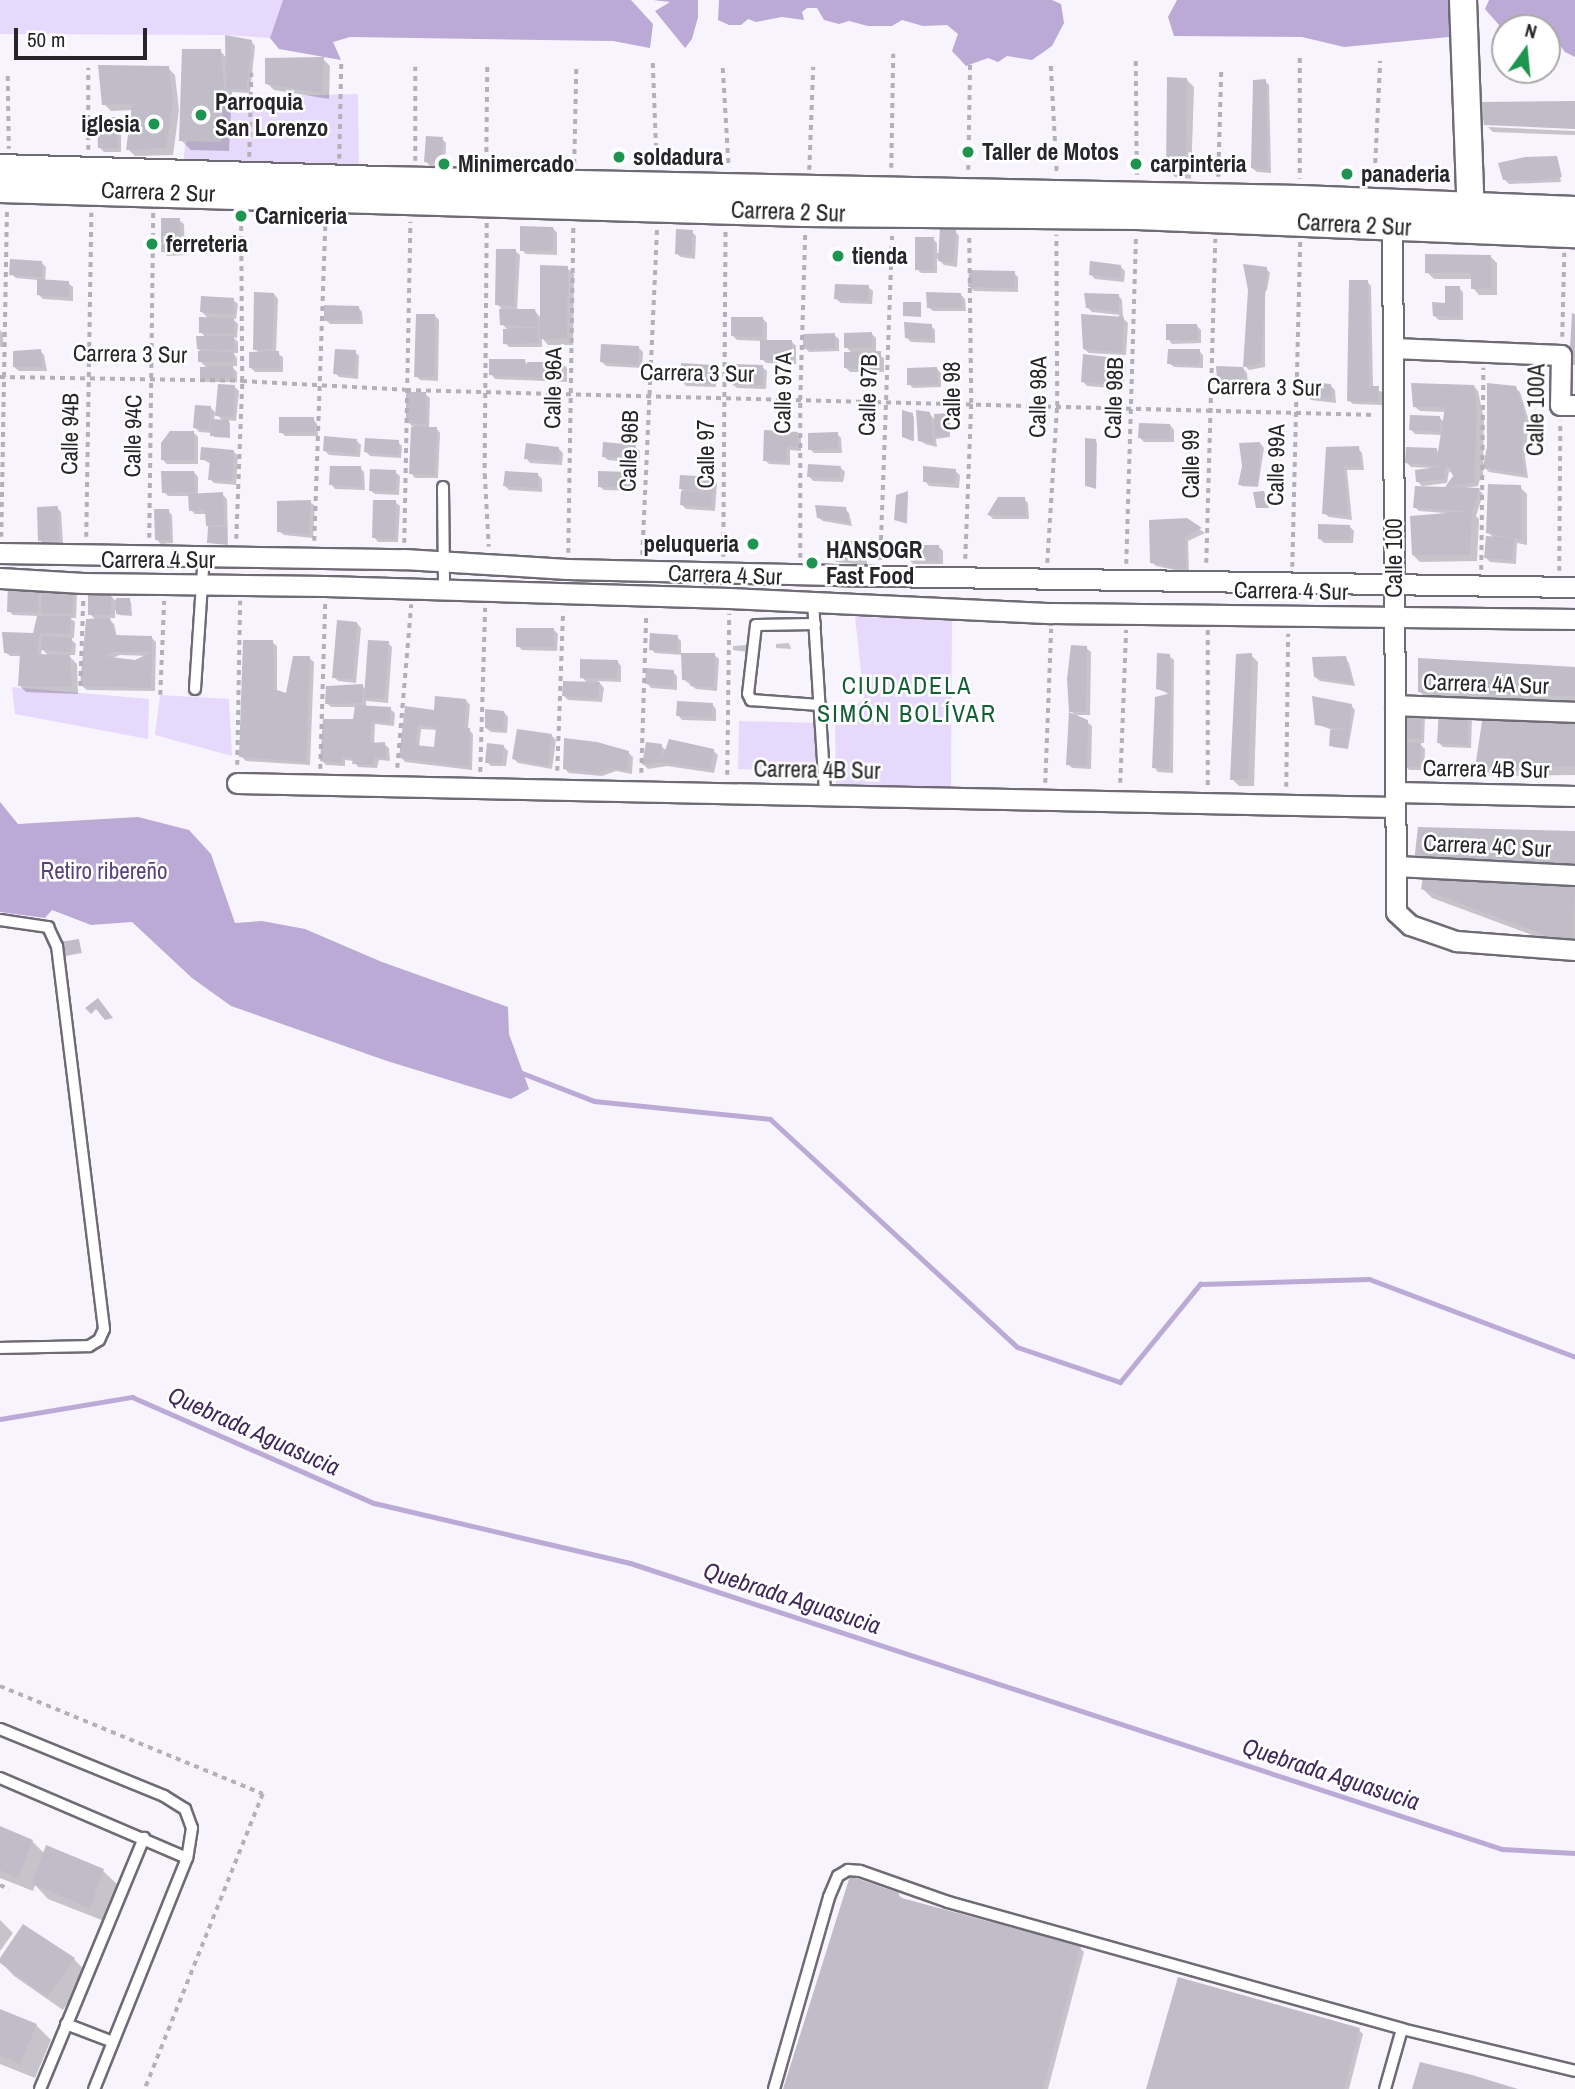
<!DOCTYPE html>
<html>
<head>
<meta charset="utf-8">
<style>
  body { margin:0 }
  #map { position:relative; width:1575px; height:2089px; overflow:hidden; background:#f8f4fe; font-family:"Archivo Narrow",sans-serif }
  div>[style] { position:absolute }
  .green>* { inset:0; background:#e6d9fb }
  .forest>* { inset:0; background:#bbaad5 }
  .shadow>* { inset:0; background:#0003 }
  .stream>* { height:5px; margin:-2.5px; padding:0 2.5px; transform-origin:2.5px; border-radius:2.5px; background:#bbaad5 }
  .building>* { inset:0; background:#c1bdc8 }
  .path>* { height:3.5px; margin-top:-1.75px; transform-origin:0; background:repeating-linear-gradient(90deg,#b3b0b8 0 5px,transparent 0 10px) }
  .roads { filter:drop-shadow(2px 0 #6f6b75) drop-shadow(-2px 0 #6f6b75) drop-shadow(0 2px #6f6b75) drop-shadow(0 -2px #6f6b75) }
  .lane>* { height:10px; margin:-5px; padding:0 5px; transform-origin:5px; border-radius:5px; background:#fff }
  .street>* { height:19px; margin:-9.5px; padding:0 9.5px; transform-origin:9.5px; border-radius:9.5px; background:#fff }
  .secondary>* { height:26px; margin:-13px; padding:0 13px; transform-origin:13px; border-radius:13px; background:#fff }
  .dots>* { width:19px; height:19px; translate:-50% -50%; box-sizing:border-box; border:4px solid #fff; border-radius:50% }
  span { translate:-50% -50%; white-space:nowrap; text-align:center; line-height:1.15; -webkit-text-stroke:5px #fff; paint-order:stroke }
  .poi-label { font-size:23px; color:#272529; font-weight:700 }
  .left { translate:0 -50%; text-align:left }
  .right { translate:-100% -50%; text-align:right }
  .street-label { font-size:23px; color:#272529 }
  .park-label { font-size:23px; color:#594179 }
  .neighbourhood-label { font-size:24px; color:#155e33; letter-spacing:2px }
  .water-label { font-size:24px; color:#40285d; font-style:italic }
  .north { position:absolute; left:1491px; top:14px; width:70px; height:70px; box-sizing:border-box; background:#fff; border:2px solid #a9a8a9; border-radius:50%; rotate:15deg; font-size:19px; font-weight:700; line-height:28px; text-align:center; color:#272529 }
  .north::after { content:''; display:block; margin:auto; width:24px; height:32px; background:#1d9551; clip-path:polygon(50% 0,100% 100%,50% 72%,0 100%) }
  .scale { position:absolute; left:14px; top:28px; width:133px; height:32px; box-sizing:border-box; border:4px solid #272529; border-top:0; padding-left:9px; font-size:21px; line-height:24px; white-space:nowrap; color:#272529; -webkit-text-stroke:5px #fff; paint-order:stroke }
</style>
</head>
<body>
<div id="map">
  <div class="green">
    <i style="clip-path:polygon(0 0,283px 0,270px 38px,225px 35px,0 34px)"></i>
    <i style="clip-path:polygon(358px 94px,359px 179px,183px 168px,185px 144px,233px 97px)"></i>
    <i style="clip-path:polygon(855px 617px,952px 619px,951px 791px,836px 791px,835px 721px,864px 699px)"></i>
    <i style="clip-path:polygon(12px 687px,149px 699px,148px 739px,15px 714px)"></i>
    <i style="clip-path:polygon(160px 695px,229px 699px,232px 756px,155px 735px)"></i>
    <i style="clip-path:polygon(739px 721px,816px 723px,815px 771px,738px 769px)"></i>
  </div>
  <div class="forest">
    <i style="clip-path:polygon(283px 0,631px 0,653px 24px,650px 48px,613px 41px,350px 37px,333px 42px,341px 60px,279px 49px,270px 38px)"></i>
    <i style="clip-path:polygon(653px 0,698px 0,698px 17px,692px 39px,685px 48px,655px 11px,670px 2px)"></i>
    <i style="clip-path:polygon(719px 0,1052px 0,1061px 4px,1064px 23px,1052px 46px,1032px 60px,1007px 56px,998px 62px,988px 58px,966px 66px,952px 51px,958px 34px,947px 25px,923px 26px,902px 20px,892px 26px,868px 26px,849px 21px,839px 24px,824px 20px,817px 8px,807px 8px,802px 12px,804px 20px,782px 17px,756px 22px,748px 19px,741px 25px,729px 25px,718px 20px)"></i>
    <i style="clip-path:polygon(1177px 0,1451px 0,1451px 6px,1449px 37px,1344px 47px,1302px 37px,1174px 36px,1168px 17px)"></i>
    <i style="clip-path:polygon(1489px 0,1575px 0,1575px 57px,1565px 52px,1556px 40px,1547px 40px,1547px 28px,1505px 28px,1505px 43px,1492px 40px,1499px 25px,1485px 9px)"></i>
    <i style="clip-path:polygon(0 802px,18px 824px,138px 817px,189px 830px,211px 854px,235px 923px,262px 921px,305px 929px,382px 962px,508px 1007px,509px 1034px,529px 1089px,511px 1099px,387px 1061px,231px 1006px,192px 978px,132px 922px,91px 925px,52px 910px,45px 918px,0 912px)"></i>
  </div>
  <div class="shadow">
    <i style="clip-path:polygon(251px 41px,255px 46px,250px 93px,232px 92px,229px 151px,191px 150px,181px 140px,220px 51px,227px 58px)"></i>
    <i style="clip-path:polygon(323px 59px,330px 66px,329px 99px,274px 90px,267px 83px)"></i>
    <i style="clip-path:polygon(168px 68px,175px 75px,179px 110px,173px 155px,135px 156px,128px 149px,133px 110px,111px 111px,104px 104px)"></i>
    <i style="clip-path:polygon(1187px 80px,1194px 87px,1191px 179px,1175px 177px,1168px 170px)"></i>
    <i style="clip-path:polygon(1265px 81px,1269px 85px,1271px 173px,1257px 172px,1252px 168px)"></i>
    <i style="clip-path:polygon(116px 119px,121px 123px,121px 152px,104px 152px,99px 147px)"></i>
    <i style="clip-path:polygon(1488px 127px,1575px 131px,1575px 135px,1493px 132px)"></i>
    <i style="clip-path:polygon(442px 139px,446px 143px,445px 167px,430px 166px,426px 162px)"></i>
    <i style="clip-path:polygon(1556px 158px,1561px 182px,1509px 184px,1504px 179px)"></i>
    <i style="clip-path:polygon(179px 220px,184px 224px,185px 255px,167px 256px,163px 251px)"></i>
    <i style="clip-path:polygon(553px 228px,557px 233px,557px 255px,526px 254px,522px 250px)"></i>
    <i style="clip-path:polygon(955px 231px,959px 236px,957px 267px,944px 265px,937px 258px,937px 273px,921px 273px,917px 269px,933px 239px,937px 243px,937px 253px,940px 253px)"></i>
    <i style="clip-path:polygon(692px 232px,696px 236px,695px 259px,681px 257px,676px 253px)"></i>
    <i style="clip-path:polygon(515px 251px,520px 255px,517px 311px,535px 311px,541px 318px,567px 268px,574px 274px,573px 345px,548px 345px,542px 338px,542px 347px,509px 347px,505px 343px,508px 330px,502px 324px,501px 308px,497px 304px)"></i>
    <i style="clip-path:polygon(1490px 256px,1497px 263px,1497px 295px,1479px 295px,1473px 288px,1472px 279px,1434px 279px,1427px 272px)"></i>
    <i style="clip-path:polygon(41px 262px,46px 267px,45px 282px,68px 283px,73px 287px,73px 301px,43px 299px,39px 295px,38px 280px,16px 278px,11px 274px)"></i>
    <i style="clip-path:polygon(1120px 266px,1125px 271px,1124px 282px,1095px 279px,1090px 274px)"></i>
    <i style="clip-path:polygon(1266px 268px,1270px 273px,1267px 290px,1265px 291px,1265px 367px,1249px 370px,1245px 366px)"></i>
    <i style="clip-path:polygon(1014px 273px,1018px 277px,1018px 292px,974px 291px,970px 287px)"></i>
    <i style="clip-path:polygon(1367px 281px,1371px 286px,1373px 388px,1382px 392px,1382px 405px,1353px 404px,1348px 400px)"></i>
    <i style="clip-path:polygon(868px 287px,873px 291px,872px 304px,841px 303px,836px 299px)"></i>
    <i style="clip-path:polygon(1459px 288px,1463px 292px,1463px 320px,1439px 320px,1434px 316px)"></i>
    <i style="clip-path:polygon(274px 294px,278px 299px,276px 353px,283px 357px,283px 372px,255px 372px,251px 368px,259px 353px,255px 349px)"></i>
    <i style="clip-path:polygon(960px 294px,965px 299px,966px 311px,933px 311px,928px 307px)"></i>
    <i style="clip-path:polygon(1118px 295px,1122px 300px,1123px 318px,1128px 323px,1126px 355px,1089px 353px,1084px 349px,1120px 315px,1092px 312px,1088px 308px)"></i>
    <i style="clip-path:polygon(233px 300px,238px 304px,236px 319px,232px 318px,238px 324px,237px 338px,233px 337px,238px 342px,238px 353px,233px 353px,237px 358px,237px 366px,231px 366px,237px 372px,237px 382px,206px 382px,202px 378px,207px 368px,200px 361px,203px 353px,198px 349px,206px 338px,201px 332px,209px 319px,202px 312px)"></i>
    <i style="clip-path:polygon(358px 307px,362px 312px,363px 324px,330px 324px,326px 320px)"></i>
    <i style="clip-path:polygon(435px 316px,439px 320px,438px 381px,420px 380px,416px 376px)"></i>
    <i style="clip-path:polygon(763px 319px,767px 323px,767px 342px,792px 342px,796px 346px,796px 364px,766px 363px,762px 359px,762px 341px,737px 340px,733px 336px)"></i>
    <i style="clip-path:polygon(931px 326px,935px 330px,935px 343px,911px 342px,906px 337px)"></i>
    <i style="clip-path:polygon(1197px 326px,1201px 330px,1201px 343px,1172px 344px,1168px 339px)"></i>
    <i style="clip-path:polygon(0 330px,3px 333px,3px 347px,0 347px)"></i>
    <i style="clip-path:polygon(872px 334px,876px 338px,876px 353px,884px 358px,884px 372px,850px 372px,846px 368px,852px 353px,846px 347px)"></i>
    <i style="clip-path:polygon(834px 335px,839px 339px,839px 351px,809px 352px,805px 348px)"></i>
    <i style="clip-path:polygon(639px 348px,643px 352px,642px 368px,606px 366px,602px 362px)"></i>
    <i style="clip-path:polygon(40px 351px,44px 355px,47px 371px,19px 371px,14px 367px)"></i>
    <i style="clip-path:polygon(1199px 351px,1203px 355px,1203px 368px,1174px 367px,1169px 363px)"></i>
    <i style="clip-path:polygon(355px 352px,359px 356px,358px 379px,339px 377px,335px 373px)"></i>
    <i style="clip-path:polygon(524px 361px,527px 364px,563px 364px,567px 368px,567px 382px,495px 379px,491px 374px)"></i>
    <i style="clip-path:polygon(1122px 361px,1126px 365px,1123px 389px,1087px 386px,1083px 382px)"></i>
    <i style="clip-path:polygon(712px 367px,717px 371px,716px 387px,686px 386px,682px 381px)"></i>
    <i style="clip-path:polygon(762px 367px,767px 371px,766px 389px,737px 388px,732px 384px)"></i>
    <i style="clip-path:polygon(1243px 368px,1247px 373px,1248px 384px,1223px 384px,1219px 379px)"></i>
    <i style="clip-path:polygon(937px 369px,941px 373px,941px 387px,913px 388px,909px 384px)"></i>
    <i style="clip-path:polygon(1331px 386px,1335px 390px,1336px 403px,1311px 400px,1307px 396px)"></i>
    <i style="clip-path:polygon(1474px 386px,1478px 391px,1484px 419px,1483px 464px,1515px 388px,1520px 392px,1529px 421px,1525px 457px,1528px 478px,1489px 472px,1483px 466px,1483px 479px,1480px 479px,1478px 486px,1466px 488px,1479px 490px,1483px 494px,1476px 516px,1479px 519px,1477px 561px,1420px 562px,1413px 555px,1445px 513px,1419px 511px,1415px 507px,1445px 489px,1455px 476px,1449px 471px,1447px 483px,1422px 486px,1417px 481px,1433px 468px,1411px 467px,1407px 463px,1436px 450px,1440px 453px,1443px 435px,1415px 434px,1411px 430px,1439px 417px,1445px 423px,1446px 412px,1420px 411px,1415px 407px)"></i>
    <i style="clip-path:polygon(evenodd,235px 387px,239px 391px,236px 421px,227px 420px,230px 423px,230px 438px,214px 437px,212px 433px,199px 432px,195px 427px,211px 408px,217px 414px,235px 387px,215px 413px,223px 421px,214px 421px,215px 413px)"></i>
    <i style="clip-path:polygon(425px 394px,430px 398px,429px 428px,436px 428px,440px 433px,438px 478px,415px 478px,411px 473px,413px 427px,408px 422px)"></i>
    <i style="clip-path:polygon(929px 413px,936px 421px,950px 416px,950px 437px,936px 439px,937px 447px,925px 444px,920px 440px)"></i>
    <i style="clip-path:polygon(912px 415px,914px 417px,914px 441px,905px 438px)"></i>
    <i style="clip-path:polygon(313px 419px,317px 424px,318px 436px,285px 436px,281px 432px)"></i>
    <i style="clip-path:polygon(1170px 425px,1174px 430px,1174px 442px,1144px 442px,1140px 438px)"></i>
    <i style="clip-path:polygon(193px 432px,198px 437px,198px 464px,167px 464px,163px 460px)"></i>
    <i style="clip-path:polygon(797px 434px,801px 439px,801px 451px,790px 450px,790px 465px,769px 464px,765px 460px)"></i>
    <i style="clip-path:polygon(837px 434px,841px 438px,842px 453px,814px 453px,810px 449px)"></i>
    <i style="clip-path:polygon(357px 441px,361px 445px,360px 457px,329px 455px,324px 450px)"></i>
    <i style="clip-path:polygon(1096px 441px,1097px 443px,1096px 489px,1087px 486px)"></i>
    <i style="clip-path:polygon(398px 442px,402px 446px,401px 458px,370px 456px,366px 452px)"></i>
    <i style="clip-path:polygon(1260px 443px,1264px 448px,1258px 487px,1241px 486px)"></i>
    <i style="clip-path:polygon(635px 447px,640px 451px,639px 463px,608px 460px,603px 456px)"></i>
    <i style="clip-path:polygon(558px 448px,563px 453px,562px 465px,530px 463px,526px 458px)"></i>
    <i style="clip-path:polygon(1358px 448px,1362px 453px,1364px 470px,1347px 470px,1352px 520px,1329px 517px,1324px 513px,1327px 449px)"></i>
    <i style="clip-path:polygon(234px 452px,238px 456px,236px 485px,214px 483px,210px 479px,211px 464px,202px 459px)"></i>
    <i style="clip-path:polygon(360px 468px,364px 472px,365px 490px,335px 489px,331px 484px)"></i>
    <i style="clip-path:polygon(841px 468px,845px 472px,843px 482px,813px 481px,809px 476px)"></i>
    <i style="clip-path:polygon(955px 471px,960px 475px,959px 488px,929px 486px,925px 481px)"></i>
    <i style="clip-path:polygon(194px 472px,198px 477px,198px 495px,222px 494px,227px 499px,228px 545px,209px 543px,207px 514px,195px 514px,191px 510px,190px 496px,168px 496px,164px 492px)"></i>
    <i style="clip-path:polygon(395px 472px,400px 476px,399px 495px,375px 494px,370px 490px)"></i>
    <i style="clip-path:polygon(629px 474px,633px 478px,633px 491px,604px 490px,599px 486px)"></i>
    <i style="clip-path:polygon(538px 475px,542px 479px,542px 492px,509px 490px,505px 486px)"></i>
    <i style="clip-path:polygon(682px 477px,713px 479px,717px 483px,715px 511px,686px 509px,682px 505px)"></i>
    <i style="clip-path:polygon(1520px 487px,1527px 494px,1527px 545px,1517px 543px,1516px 564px,1490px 562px,1486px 558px,1494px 538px,1488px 532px)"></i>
    <i style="clip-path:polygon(907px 493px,908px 495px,907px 524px,896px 519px)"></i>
    <i style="clip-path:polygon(999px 499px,1024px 499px,1028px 503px,1029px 519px,993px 519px,989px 515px)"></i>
    <i style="clip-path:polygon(310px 502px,315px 506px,313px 538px,284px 535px,279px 531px)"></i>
    <i style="clip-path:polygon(395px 502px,400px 506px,398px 542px,378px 542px,374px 537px)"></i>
    <i style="clip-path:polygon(57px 508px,61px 512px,63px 544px,44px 545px,40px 540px)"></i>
    <i style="clip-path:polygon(845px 509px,849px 513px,852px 526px,823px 521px,818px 517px)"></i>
    <i style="clip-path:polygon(168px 511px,172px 515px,173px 543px,161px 544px,156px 539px)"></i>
    <i style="clip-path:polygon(1186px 520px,1205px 533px,1188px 541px,1189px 573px,1156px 566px,1152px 562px)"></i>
    <i style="clip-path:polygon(1349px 526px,1354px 531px,1353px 543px,1324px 543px,1320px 539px)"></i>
    <i style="clip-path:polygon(862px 544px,867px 548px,867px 565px,836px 562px,831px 557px)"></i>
    <i style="clip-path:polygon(939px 547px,943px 551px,943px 564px,913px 564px,909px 559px)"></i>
    <i style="clip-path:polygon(evenodd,10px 584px,77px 591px,76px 618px,70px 618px,75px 622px,74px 638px,70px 638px,76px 644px,75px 655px,68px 655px,77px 664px,78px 694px,26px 692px,19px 685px,21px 656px,10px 656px,5px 652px,34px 635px,39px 616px,13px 615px,9px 611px,10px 584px,42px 649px,49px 656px,41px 655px,42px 649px)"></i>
    <i style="clip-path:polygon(evenodd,110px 595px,115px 600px,131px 602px,132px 616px,119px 615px,115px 610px,115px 618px,108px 618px,114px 624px,117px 637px,151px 637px,156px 642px,155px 691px,87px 690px,82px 686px,96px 620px,90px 614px,110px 595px,120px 655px,148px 656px,135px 662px,110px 659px,120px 655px)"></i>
    <i style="clip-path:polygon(357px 623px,361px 628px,356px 683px,338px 681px,334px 677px)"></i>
    <i style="clip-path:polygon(554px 630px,558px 634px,557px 651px,522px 650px,518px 646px)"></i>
    <i style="clip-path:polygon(677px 637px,681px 641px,681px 654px,714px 655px,719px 659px,717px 691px,696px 689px,683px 679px,683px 655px,655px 653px,651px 649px)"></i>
    <i style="clip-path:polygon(272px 642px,277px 646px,277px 692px,287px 695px,309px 658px,314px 662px,310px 765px,246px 761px,241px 756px)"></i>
    <i style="clip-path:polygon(388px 643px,392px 647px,388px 703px,366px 701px,366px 708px,390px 709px,395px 713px,394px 726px,375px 724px,374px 744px,384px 744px,389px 748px,390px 761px,379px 760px,377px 768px,358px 767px,354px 761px,345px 760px,345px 766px,326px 765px,322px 761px,354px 721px,356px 707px,331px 707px,327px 703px,363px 686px,366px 690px)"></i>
    <i style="clip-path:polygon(789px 643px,791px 649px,776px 648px,776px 644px)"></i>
    <i style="clip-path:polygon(746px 645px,748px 652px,733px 650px,733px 646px)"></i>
    <i style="clip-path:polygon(1086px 648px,1091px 652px,1090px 715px,1075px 715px,1071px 711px)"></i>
    <i style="clip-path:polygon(1251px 655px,1258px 662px,1254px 786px,1239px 786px,1232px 779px)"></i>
    <i style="clip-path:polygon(1169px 656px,1174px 660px,1173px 773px,1158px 772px,1154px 767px,1170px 695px,1158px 688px)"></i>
    <i style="clip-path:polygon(1345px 658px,1349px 663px,1355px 686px,1320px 681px,1315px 677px)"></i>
    <i style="clip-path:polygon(617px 661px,621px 666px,621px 682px,598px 681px,604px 688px,602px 702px,568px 700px,564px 696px,588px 683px,581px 677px)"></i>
    <i style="clip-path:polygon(1575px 668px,1575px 705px,1429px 701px,1419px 691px)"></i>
    <i style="clip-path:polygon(673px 672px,677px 676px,677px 690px,651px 688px,647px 683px)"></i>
    <i style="clip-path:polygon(evenodd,466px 700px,470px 705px,468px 729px,473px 734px,472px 770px,405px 762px,401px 757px,406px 708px,436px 712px,466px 700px,421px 729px,437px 730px,435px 749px,419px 747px,421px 729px)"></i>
    <i style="clip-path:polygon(712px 704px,716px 709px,716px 721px,682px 720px,678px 715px)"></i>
    <i style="clip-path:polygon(1351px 705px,1355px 710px,1348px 749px,1333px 747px,1332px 730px,1317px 724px)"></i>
    <i style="clip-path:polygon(504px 712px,508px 717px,507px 733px,491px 732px,486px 728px)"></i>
    <i style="clip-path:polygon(1421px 712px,1425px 716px,1424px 743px,1419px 743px,1425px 749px,1424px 770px,1409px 770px,1405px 765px,1409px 744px,1403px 738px)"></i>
    <i style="clip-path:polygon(1441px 712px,1472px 717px,1471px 748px,1443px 747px,1439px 743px)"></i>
    <i style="clip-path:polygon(1575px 715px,1575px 775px,1486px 776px,1476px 767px)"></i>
    <i style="clip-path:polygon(1087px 722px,1092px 726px,1091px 769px,1072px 768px,1068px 764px)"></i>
    <i style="clip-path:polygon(552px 736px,556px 740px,552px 769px,518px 763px,514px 759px)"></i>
    <i style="clip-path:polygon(503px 746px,508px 751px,506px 766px,491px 766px,487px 762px)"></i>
    <i style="clip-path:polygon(661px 746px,667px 751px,713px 750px,718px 755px,714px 773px,667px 766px,648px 769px,644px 765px)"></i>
    <i style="clip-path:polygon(628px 752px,633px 757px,632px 774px,616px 771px,602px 776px,569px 773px,564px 768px)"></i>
    <i style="clip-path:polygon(1425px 879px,1575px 889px,1575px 951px,1432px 898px,1423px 889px)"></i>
    <i style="clip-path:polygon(79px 941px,82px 953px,66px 956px,64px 954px)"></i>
    <i style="clip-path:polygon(0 1828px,32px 1841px,45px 1854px,103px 1871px,118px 1885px,104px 1921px,48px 1899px,35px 1885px,33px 1891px,0 1878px)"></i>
    <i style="clip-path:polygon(898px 1894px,903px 1899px,1080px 1948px,1084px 1952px,1048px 2089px,785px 2089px)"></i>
    <i style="clip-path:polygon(0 1920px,13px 1933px,0 1951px)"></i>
    <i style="clip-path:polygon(74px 1959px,88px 1974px,63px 2010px,14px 1976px,0 1961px)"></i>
    <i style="clip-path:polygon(0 2011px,36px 2025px,51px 2040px,35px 2078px,0 2064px)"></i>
    <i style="clip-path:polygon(1359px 2030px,1363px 2034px,1349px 2089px,1148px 2089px)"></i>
  </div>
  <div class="stream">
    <i style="left:0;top:863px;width:147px;rotate:1.2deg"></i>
    <i style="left:147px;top:866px;width:157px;rotate:42.4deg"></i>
    <i style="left:263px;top:972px;width:355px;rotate:21.3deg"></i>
    <i style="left:594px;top:1101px;width:177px;rotate:5.8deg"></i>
    <i style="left:770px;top:1119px;width:336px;rotate:42.7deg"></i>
    <i style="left:1017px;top:1347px;width:109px;rotate:18.8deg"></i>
    <i style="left:1120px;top:1382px;width:127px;rotate:-50.8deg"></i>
    <i style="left:1200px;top:1284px;width:169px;rotate:-1.7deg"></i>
    <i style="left:1369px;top:1279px;width:220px;rotate:20.7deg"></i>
    <i style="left:0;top:1419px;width:134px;rotate:-9.5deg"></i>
    <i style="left:132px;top:1397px;width:264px;rotate:23.7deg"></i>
    <i style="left:374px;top:1503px;width:263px;rotate:13.2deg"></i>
    <i style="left:630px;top:1563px;width:918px;rotate:18.16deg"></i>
    <i style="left:1502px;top:1849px;width:73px;rotate:3.1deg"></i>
  </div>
  <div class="building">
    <i style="clip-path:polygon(225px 35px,252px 40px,246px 89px,226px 89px)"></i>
    <i style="clip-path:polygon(182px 49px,221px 49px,224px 89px,221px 142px,179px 141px)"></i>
    <i style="clip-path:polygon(324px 57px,322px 93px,265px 84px,265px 58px)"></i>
    <i style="clip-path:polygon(98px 65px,169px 66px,173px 102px,166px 148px,126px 150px,132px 105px,151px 103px,102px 105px)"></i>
    <i style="clip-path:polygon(1167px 77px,1187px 78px,1185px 173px,1166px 171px)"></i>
    <i style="clip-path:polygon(1266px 79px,1268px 170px,1251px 168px,1253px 80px)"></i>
    <i style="clip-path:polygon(1575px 101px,1575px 129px,1484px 125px,1481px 102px)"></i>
    <i style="clip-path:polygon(97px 117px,117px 117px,118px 148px,98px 148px)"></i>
    <i style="clip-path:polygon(426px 136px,443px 137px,441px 163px,424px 162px)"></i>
    <i style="clip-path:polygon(1557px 156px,1562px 177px,1532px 181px,1503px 180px,1498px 163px,1525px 157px)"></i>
    <i style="clip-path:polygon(161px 218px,180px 218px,181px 252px,161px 252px)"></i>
    <i style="clip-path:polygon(520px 226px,553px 227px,553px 251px,520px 251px)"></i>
    <i style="clip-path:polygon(940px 228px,956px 230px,953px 263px,938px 261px)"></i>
    <i style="clip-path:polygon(676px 229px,693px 230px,691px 255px,675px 254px)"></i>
    <i style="clip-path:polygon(915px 237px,934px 237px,933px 270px,915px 270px)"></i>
    <i style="clip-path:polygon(496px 249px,516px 249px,514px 306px,495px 305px)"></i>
    <i style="clip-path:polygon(1425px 254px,1491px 255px,1491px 289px,1471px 289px,1471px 273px,1425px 273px)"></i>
    <i style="clip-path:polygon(10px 259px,42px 261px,42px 277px,9px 275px)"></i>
    <i style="clip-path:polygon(1090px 261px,1121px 265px,1120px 278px,1089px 275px)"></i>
    <i style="clip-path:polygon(1243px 264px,1267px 267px,1261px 363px,1243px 367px,1248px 290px)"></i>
    <i style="clip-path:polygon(540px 265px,568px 266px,567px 339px,540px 339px)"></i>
    <i style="clip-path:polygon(969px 270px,1015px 271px,1014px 288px,968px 287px)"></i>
    <i style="clip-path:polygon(37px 279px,69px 281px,69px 297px,37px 295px)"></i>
    <i style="clip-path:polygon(1349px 280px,1368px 280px,1369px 386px,1379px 386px,1378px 402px,1347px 401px)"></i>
    <i style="clip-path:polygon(835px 284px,869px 285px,868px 301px,834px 299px)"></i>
    <i style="clip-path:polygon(1445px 286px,1460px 286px,1460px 317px,1433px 316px,1432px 302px,1445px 303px)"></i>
    <i style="clip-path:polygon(254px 292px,274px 293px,272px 349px,253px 350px)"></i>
    <i style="clip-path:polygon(926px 292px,961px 293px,962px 307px,927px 308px)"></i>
    <i style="clip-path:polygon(1084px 293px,1119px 294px,1119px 312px,1086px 308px)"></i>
    <i style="clip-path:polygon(201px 296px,234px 298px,233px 315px,200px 312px)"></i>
    <i style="clip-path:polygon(903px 302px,921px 302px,921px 317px,903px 316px)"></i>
    <i style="clip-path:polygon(324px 305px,359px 306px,360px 320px,324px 321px)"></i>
    <i style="clip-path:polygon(499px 309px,535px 309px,538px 327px,500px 325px)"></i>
    <i style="clip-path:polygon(1572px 313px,1575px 314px,1575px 365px,1569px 365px)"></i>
    <i style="clip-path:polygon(416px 314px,435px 314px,434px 377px,414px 377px)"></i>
    <i style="clip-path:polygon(1081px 314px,1124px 317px,1122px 352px,1083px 349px)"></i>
    <i style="clip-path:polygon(199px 317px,234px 318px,234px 334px,199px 333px)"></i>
    <i style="clip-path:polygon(731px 317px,763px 317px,763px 337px,731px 336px)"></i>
    <i style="clip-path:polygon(904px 322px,932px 324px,932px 339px,905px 338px)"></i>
    <i style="clip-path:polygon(1166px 324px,1197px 324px,1198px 340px,1166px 340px)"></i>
    <i style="clip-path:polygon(538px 328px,539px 343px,503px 344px,503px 329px)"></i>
    <i style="clip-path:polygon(872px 332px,872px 347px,844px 348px,844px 333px)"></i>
    <i style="clip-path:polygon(835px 333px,835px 348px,803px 349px,803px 334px)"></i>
    <i style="clip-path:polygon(196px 336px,234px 336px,234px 350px,197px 349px)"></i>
    <i style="clip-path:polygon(760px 340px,792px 340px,792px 360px,760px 360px)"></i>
    <i style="clip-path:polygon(601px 344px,639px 346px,638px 365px,600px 362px)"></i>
    <i style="clip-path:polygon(41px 349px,43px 367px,13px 367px,13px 351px)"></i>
    <i style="clip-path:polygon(335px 349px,356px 350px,354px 375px,333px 374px)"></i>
    <i style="clip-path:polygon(1168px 349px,1200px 349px,1199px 365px,1167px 364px)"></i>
    <i style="clip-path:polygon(198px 351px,234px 352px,234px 362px,198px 362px)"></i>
    <i style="clip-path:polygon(279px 351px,280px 368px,249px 368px,249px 352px)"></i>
    <i style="clip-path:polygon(881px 351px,881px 369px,844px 368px,844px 352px)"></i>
    <i style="clip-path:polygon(1083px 354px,1123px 359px,1119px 385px,1081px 382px)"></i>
    <i style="clip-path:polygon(489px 359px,525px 359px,527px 372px,527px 362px,563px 362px,563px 379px,489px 375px)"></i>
    <i style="clip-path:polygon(681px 363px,713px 365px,712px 384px,680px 382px)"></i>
    <i style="clip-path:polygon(731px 364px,763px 365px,763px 385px,730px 384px)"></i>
    <i style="clip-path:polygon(233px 366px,234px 378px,200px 379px,200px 367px)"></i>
    <i style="clip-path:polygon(1216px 366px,1243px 367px,1245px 381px,1217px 380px)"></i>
    <i style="clip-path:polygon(937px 367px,938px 384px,907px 385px,907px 368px)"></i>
    <i style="clip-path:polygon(1311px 382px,1331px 384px,1332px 399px,1305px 397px)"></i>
    <i style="clip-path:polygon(1411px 383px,1474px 385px,1477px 411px,1474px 482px,1445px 487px,1453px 476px,1450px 467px,1405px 463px,1406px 447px,1437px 448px,1436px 464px,1445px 407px,1413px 407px)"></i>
    <i style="clip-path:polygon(1487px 383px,1516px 386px,1525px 416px,1521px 452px,1525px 474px,1483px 468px,1487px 446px)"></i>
    <i style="clip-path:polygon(218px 384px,235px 385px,233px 417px,215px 416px)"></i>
    <i style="clip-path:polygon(406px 392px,426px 392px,426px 424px,406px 423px)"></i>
    <i style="clip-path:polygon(195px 405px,211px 406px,209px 430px,193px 428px)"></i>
    <i style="clip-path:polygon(902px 410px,913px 413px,913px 441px,902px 437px)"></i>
    <i style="clip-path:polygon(916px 410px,930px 412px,934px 444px,918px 441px)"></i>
    <i style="clip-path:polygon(949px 413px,949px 436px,935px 437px,934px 414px)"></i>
    <i style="clip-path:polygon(1410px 415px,1440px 416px,1440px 432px,1409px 430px)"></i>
    <i style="clip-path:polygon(279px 417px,314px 417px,315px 432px,279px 433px)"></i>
    <i style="clip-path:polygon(211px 419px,229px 420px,229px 437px,210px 436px)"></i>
    <i style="clip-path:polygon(1139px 423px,1170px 424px,1170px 439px,1138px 438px)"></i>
    <i style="clip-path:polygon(411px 427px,437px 427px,434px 475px,409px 474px)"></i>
    <i style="clip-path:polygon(764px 430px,798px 432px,797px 447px,787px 446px,786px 461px,763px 461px)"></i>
    <i style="clip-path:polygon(170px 431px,194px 431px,194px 460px,161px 460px,161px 443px)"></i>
    <i style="clip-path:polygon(838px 432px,838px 449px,808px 450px,808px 433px)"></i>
    <i style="clip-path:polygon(324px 436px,357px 439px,356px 454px,323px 451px)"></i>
    <i style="clip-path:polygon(365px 438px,399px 440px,398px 455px,364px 452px)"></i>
    <i style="clip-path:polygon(1085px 438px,1096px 439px,1096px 488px,1085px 486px)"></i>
    <i style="clip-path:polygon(603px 442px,636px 445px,636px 459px,602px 457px)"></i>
    <i style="clip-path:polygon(1260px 442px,1258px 486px,1238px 485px,1242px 466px,1239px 443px)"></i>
    <i style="clip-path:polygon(526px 443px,559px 447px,559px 461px,524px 459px)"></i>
    <i style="clip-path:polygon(1359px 446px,1361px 467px,1344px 466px,1348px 516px,1322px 514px,1326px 447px)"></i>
    <i style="clip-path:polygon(201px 447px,234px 450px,232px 481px,208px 480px,210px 460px,200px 460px)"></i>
    <i style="clip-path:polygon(808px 464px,841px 466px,839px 478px,807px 477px)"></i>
    <i style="clip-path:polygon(330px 466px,361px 466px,362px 487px,329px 485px)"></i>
    <i style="clip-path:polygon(923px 466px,956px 469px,955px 484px,923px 482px)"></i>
    <i style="clip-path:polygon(1445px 466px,1444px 479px,1416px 482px,1415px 470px)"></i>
    <i style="clip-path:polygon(370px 469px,396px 470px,396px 491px,369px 491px)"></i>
    <i style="clip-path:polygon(161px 471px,194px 471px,195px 492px,162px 493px)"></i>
    <i style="clip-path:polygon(505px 471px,538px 473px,538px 488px,503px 486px)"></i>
    <i style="clip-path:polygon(598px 471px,630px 472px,629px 487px,598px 487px)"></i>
    <i style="clip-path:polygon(680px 475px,714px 477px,713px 492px,679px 489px)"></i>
    <i style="clip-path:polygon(1488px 484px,1521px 485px,1521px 539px,1514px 538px,1512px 560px,1484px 558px,1486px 536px,1514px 538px,1486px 533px)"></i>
    <i style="clip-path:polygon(1415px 486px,1480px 488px,1472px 511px,1470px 555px,1412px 555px,1410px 516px,1472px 511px,1413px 508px)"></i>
    <i style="clip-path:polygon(681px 491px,712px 493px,711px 507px,680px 505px)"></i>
    <i style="clip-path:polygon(908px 491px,905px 523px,894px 520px,896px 495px)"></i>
    <i style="clip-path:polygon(1264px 491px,1269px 508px,1256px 508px,1253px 492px)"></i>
    <i style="clip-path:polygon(223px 492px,224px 525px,206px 526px,205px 510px,189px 511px,188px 494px)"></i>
    <i style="clip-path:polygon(998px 497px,1025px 497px,1026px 516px,987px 515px)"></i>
    <i style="clip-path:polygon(311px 500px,309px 534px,277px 532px,277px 501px)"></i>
    <i style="clip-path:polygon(373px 500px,396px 500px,395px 539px,372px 538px)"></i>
    <i style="clip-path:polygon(815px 505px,846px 507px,849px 523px,817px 518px)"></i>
    <i style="clip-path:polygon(58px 506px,59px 540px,38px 541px,37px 507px)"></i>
    <i style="clip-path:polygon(154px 509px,169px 509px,170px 540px,155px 540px)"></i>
    <i style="clip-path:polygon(1187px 518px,1202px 528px,1185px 537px,1186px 570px,1150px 563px,1149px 520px)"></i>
    <i style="clip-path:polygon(1318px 524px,1350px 525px,1350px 540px,1318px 539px)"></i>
    <i style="clip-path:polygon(208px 527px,227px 527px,227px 544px,207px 543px)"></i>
    <i style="clip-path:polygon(832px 539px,863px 542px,863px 561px,830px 558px)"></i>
    <i style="clip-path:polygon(908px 545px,939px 545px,939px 561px,907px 560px)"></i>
    <i style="clip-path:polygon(8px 582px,39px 583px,38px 612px,7px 612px)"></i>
    <i style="clip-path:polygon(42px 584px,73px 585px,72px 614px,41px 613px)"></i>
    <i style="clip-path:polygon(88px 593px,111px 593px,111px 614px,88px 615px)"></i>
    <i style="clip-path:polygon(116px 598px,130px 598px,131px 615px,116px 614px)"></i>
    <i style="clip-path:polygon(37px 616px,71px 616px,70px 634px,40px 633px,37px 654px,70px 655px,72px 687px,18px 686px,20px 653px,4px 653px,2px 632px,33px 633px)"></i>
    <i style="clip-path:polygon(110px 618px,115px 635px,152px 636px,152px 652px,115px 652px,103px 656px,135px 660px,152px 652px,151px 688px,80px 686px,86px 619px)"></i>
    <i style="clip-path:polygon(337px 620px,357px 622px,353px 679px,332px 678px)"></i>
    <i style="clip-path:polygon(516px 628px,554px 628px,554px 647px,516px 647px)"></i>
    <i style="clip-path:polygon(650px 633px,678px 635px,677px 652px,649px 650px)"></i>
    <i style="clip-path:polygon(42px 636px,72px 638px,71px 652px,41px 650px)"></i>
    <i style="clip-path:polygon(243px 640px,273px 640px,274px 689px,286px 693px,293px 656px,310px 656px,306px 762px,239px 757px)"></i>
    <i style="clip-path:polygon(368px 640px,389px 641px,384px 699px,364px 698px)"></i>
    <i style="clip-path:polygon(1071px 645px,1087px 646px,1086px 712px,1069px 712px,1067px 679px)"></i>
    <i style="clip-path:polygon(681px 653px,715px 653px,714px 687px,690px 686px,691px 680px,682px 680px)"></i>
    <i style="clip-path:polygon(1157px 653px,1170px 654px,1171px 693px,1156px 689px)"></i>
    <i style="clip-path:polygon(1252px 653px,1248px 779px,1230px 780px,1236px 654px)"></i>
    <i style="clip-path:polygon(1346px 656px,1352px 683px,1314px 677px,1312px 657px)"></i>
    <i style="clip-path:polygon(1418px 658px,1575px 667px,1575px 696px,1418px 692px)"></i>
    <i style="clip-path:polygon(580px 659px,618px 660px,617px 678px,580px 678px)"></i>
    <i style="clip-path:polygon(646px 668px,674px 670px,673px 686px,645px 684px)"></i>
    <i style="clip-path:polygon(563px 681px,600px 682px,598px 698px,562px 696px)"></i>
    <i style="clip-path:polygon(363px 684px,362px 703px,325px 704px,326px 686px)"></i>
    <i style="clip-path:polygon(1171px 693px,1169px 769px,1152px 768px,1155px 697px)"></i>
    <i style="clip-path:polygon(evenodd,435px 696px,466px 699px,464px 728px,470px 728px,469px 767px,399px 758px,405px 706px,434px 710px,435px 696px,418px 725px,436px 727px,434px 747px,415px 745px,418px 725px)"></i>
    <i style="clip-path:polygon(1312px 696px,1352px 704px,1347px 748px,1329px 746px,1330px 730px,1348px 730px,1315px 725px)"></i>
    <i style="clip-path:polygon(677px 701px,713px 703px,712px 717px,676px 716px)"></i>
    <i style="clip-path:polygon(355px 705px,391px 707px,390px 723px,371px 721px,370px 743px,385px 742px,386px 758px,375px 756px,373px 765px,352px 764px,353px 758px,342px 757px,342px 763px,320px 761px,323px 719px,353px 719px)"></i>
    <i style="clip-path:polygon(485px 709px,504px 711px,503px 730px,485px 728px)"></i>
    <i style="clip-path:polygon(1402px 710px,1421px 710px,1421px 739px,1401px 739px)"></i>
    <i style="clip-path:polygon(1439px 710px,1468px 711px,1468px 745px,1437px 743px)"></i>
    <i style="clip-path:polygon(1069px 712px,1088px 720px,1087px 766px,1066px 765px)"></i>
    <i style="clip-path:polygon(1575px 713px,1575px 766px,1475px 768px,1483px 715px)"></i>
    <i style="clip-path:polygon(517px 729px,552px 734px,548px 766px,512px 759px)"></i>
    <i style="clip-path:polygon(564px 738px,597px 742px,629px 751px,628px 771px,611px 768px,597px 773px,563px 769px)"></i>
    <i style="clip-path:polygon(669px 739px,714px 749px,710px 769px,661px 762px)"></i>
    <i style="clip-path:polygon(646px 742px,662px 744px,661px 762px,642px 765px)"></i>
    <i style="clip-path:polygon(1404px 742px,1421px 743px,1420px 767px,1403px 766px)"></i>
    <i style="clip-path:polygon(487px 743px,504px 745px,502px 763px,485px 763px)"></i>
    <i style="clip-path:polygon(1418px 827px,1575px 831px,1575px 870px,1414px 862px)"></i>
    <i style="clip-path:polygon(1423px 877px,1575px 887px,1573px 945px,1421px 889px)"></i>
    <i style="clip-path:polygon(79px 939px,81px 952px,63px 955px,60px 942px)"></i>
    <i style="clip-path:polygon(98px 998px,113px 1018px,105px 1020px,96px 1009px,91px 1014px,85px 1008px)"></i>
    <i style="clip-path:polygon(0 1826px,33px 1840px,18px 1878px,0 1870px)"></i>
    <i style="clip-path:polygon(46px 1845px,104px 1869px,90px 1908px,32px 1884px)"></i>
    <i style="clip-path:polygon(850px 1876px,899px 1893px,898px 1897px,1081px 1946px,1043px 2089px,783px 2089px)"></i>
    <i style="clip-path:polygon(23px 1924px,75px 1958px,47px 1997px,0 1963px,0 1958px)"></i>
    <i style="clip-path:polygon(1178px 1977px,1360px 2028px,1344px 2089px,1146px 2089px)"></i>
    <i style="clip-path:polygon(0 2009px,37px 2024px,20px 2064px,0 2056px)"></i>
    <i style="clip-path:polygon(1420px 2062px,1472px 2075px,1518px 2089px,1412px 2089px)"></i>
  </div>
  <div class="path">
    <i style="left:1300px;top:58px;width:121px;rotate:90deg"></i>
    <i style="left:1136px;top:61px;width:114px;rotate:89.5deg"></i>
    <i style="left:653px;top:63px;width:103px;rotate:87.8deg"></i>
    <i style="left:1051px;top:66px;width:108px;rotate:86.8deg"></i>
    <i style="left:723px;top:68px;width:100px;rotate:86.6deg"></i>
    <i style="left:8px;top:76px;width:73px;rotate:89.2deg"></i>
    <i style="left:88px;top:150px;width:82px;rotate:-90deg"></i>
    <i style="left:249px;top:157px;width:84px;rotate:-88.6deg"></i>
    <i style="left:339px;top:159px;width:99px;rotate:-88.8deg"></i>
    <i style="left:415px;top:161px;width:94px;rotate:-90deg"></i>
    <i style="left:486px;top:162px;width:97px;rotate:-89.4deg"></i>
    <i style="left:574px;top:164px;width:96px;rotate:-88.8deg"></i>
    <i style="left:891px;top:168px;width:114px;rotate:-89deg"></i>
    <i style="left:809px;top:170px;width:103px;rotate:-87.8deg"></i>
    <i style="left:968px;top:170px;width:111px;rotate:-89deg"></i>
    <i style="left:1218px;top:177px;width:109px;rotate:-88.4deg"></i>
    <i style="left:1374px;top:183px;width:122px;rotate:-87.2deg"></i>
    <i style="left:487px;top:223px;width:251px;rotate:90.5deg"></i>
    <i style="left:485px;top:474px;width:73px;rotate:86.9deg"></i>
    <i style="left:1562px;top:337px;width:84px;rotate:-88.6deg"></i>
    <i style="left:0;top:377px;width:242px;rotate:0.9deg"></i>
    <i style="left:242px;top:381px;width:164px;rotate:3.1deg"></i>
    <i style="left:406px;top:390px;width:970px;rotate:1.48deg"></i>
    <i style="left:1px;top:537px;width:329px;rotate:-89deg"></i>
    <i style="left:86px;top:537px;width:324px;rotate:-89.1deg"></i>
    <i style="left:149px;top:538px;width:325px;rotate:-89.3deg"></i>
    <i style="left:236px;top:539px;width:158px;rotate:-87.8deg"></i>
    <i style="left:242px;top:381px;width:163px;rotate:-90.4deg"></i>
    <i style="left:314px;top:541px;width:321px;rotate:-88deg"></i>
    <i style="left:404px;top:543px;width:321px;rotate:-88.9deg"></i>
    <i style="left:568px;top:553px;width:325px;rotate:-89.1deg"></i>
    <i style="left:642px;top:555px;width:325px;rotate:-87.4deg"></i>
    <i style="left:723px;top:557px;width:325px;rotate:-89.6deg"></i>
    <i style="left:800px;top:558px;width:158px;rotate:-90deg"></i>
    <i style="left:800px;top:400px;width:166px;rotate:-88.3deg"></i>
    <i style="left:965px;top:559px;width:156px;rotate:-87.8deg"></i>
    <i style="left:971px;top:403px;width:169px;rotate:-90.7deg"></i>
    <i style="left:880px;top:560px;width:324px;rotate:-87.9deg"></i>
    <i style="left:1047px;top:563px;width:157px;rotate:-86.4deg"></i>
    <i style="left:1057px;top:406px;width:171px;rotate:-90.3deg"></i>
    <i style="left:1206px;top:563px;width:324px;rotate:-88.4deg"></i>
    <i style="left:1126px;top:564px;width:328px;rotate:-88.3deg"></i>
    <i style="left:1292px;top:567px;width:325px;rotate:-88.6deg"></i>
    <i style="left:1481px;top:570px;width:202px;rotate:-89.4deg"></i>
    <i style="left:1559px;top:571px;width:150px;rotate:-89.6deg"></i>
    <i style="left:1208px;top:630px;width:157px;rotate:90deg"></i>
    <i style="left:80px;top:686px;width:86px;rotate:-88deg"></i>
    <i style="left:160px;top:695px;width:94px;rotate:-87.6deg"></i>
    <i style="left:237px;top:765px;width:164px;rotate:-89deg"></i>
    <i style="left:397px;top:768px;width:164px;rotate:-85.1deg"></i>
    <i style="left:320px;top:769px;width:167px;rotate:-88.3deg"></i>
    <i style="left:557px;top:771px;width:160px;rotate:-87.9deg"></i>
    <i style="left:480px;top:772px;width:164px;rotate:-88.3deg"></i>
    <i style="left:641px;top:773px;width:160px;rotate:-88.2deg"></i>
    <i style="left:727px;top:775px;width:161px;rotate:-89.3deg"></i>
    <i style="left:1045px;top:783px;width:154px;rotate:-87.8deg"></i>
    <i style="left:1120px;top:783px;width:153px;rotate:-87.8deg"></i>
    <i style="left:1286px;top:787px;width:153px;rotate:-89.3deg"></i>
    <i style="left:0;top:1686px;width:284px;rotate:22.3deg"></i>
    <i style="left:263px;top:1794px;width:318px;rotate:111.8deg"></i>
    <i style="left:0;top:1885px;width:10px;rotate:24deg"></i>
  </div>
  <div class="roads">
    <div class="lane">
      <i style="left:443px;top:487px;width:103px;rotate:89.4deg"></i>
      <i style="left:813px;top:602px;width:193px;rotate:86.4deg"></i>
      <i style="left:815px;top:624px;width:59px;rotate:179deg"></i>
      <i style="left:756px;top:625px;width:69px;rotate:96.6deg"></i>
      <i style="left:748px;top:694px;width:7px;rotate:63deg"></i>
      <i style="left:751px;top:700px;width:68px;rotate:4.2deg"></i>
      <i style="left:195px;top:689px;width:134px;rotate:-86.2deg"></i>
      <i style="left:0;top:920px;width:49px;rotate:8.3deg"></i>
      <i style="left:48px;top:927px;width:21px;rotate:65deg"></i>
      <i style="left:57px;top:946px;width:386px;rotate:83deg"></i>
      <i style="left:104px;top:1329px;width:12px;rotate:114deg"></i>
      <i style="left:99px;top:1340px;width:12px;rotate:149deg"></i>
      <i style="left:89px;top:1346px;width:89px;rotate:178.7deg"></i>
      <i style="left:0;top:1729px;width:177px;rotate:22.2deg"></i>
      <i style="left:164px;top:1796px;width:25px;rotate:32deg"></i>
      <i style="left:185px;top:1809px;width:20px;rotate:70deg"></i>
      <i style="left:192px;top:1828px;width:30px;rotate:99deg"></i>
      <i style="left:0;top:1778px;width:203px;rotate:23.2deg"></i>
      <i style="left:187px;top:1858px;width:249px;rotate:111.9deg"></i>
      <i style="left:66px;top:2024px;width:50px;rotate:21deg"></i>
      <i style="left:40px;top:2089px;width:272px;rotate:-67.5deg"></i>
      <i style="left:774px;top:2089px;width:200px;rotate:-74deg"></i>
      <i style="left:829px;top:1897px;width:23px;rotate:-67deg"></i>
      <i style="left:838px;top:1876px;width:12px;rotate:-31deg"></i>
      <i style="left:848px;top:1870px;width:12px;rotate:5deg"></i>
      <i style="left:860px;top:1871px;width:93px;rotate:19.4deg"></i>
      <i style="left:948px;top:1902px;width:471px;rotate:15.6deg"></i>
      <i style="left:1402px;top:2029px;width:178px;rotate:13.6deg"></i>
      <i style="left:1385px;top:2089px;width:62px;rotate:-74.2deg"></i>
    </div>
    <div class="street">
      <i style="left:1392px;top:215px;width:697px;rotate:89.67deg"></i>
      <i style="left:1396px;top:912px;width:19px;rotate:43deg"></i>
      <i style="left:1410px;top:925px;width:49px;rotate:19.2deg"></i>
      <i style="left:1456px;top:941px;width:119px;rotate:4.3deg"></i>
      <i style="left:1393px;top:348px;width:168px;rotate:2.4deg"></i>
      <i style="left:1561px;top:355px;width:50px;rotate:91.1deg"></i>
      <i style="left:1560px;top:405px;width:15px"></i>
      <i style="left:0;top:553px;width:404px;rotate:0.9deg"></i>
      <i style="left:404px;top:559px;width:163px;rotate:3.5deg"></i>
      <i style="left:567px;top:569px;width:313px;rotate:1.3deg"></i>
      <i style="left:880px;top:576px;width:695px;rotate:0.91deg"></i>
      <i style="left:0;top:578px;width:83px;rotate:3.4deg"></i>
      <i style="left:83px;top:583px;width:242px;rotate:0.7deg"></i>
      <i style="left:325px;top:586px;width:404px;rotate:1.7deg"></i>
      <i style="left:729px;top:598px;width:323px;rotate:2.7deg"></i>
      <i style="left:1052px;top:613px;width:523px;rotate:0.66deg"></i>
      <i style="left:1395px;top:705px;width:180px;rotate:2.2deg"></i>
      <i style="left:237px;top:783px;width:1158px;rotate:1.19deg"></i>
      <i style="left:1396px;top:792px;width:179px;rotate:1.3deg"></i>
      <i style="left:1396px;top:866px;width:179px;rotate:2.9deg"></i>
    </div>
    <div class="secondary">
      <i style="left:1463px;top:0;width:222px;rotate:87.9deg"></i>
      <i style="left:0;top:168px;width:383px;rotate:1.8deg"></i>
      <i style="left:383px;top:180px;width:917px;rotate:1.19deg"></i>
      <i style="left:1300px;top:199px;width:275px;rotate:2.3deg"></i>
      <i style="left:0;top:189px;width:805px;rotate:1.71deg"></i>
      <i style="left:805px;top:213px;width:332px;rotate:0.5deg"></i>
      <i style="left:1137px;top:216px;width:438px;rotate:2.4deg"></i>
    </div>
  </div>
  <div class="dots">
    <i style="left:201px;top:115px;background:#1d9551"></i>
    <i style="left:154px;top:124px;background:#1d9551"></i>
    <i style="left:968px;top:152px;background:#1d9551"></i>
    <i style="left:619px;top:157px;background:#1d9551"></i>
    <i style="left:444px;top:164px;background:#1d9551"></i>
    <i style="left:1136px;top:164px;background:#1d9551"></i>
    <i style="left:1347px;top:174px;background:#1d9551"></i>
    <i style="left:241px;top:216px;background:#1d9551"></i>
    <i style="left:152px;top:244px;background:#1d9551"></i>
    <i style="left:838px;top:256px;background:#1d9551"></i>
    <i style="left:753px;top:544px;background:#1d9551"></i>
    <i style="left:812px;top:563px;background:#1d9551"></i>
  </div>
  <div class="poi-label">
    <span class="left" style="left:215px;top:115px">Parroquia<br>San Lorenzo</span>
    <span class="right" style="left:140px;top:124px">iglesia</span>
    <span class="left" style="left:982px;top:152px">Taller de Motos</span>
    <span class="left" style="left:633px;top:157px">soldadura</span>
    <span class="left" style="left:458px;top:164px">Minimercado</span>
    <span class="left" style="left:1150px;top:164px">carpinteria</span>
    <span class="left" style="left:1361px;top:174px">panaderia</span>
    <span class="left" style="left:255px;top:216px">Carniceria</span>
    <span class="left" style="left:166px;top:244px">ferreteria</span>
    <span class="left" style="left:852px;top:256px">tienda</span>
    <span class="right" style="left:739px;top:544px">peluqueria</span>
    <span class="left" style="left:826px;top:563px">HANSOGR<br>Fast Food</span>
  </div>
  <div class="street-label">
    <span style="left:158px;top:192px;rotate:2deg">Carrera 2 Sur</span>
    <span style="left:788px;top:212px;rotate:2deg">Carrera 2 Sur</span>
    <span style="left:1354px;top:225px;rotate:3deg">Carrera 2 Sur</span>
    <span style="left:130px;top:354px;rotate:1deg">Carrera 3 Sur</span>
    <span style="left:697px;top:373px;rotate:1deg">Carrera 3 Sur</span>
    <span style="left:1264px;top:387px;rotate:1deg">Carrera 3 Sur</span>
    <span style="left:553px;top:388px;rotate:-89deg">Calle 96A</span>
    <span style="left:783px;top:393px;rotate:-89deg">Calle 97A</span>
    <span style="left:868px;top:395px;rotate:-88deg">Calle 97B</span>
    <span style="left:952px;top:396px;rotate:-90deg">Calle 98</span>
    <span style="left:1038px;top:397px;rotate:-89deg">Calle 98A</span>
    <span style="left:1114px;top:398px;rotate:-88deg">Calle 98B</span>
    <span style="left:1536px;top:410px;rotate:-89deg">Calle 100A</span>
    <span style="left:70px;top:434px;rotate:-89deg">Calle 94B</span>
    <span style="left:133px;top:436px;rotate:-89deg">Calle 94C</span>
    <span style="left:629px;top:451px;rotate:-88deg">Calle 96B</span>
    <span style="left:706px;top:454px;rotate:-90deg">Calle 97</span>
    <span style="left:1191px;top:464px;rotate:-90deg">Calle 99</span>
    <span style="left:1276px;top:465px;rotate:-89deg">Calle 99A</span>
    <span style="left:1394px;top:558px;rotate:-90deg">Calle 100</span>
    <span style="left:158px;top:560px">Carrera 4 Sur</span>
    <span style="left:725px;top:575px;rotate:2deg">Carrera 4 Sur</span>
    <span style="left:1291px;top:591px;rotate:1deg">Carrera 4 Sur</span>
    <span style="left:1486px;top:684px;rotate:2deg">Carrera 4A Sur</span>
    <span style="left:1486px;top:769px;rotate:1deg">Carrera 4B Sur</span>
    <span style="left:817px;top:770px;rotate:1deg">Carrera 4B Sur</span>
    <span style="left:1487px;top:846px;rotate:3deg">Carrera 4C Sur</span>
  </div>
  <div class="park-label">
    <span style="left:104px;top:871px">Retiro ribereño</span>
  </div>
  <div class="neighbourhood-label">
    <span style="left:907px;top:700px">CIUDADELA<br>SIMÓN BOLÍVAR</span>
  </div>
  <div class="water-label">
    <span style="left:254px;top:1431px;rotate:24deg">Quebrada Aguasucia</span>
    <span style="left:792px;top:1598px;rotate:18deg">Quebrada Aguasucia</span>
    <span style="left:1331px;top:1774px;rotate:18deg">Quebrada Aguasucia</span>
  </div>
  <div class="north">N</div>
  <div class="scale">50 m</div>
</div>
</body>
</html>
